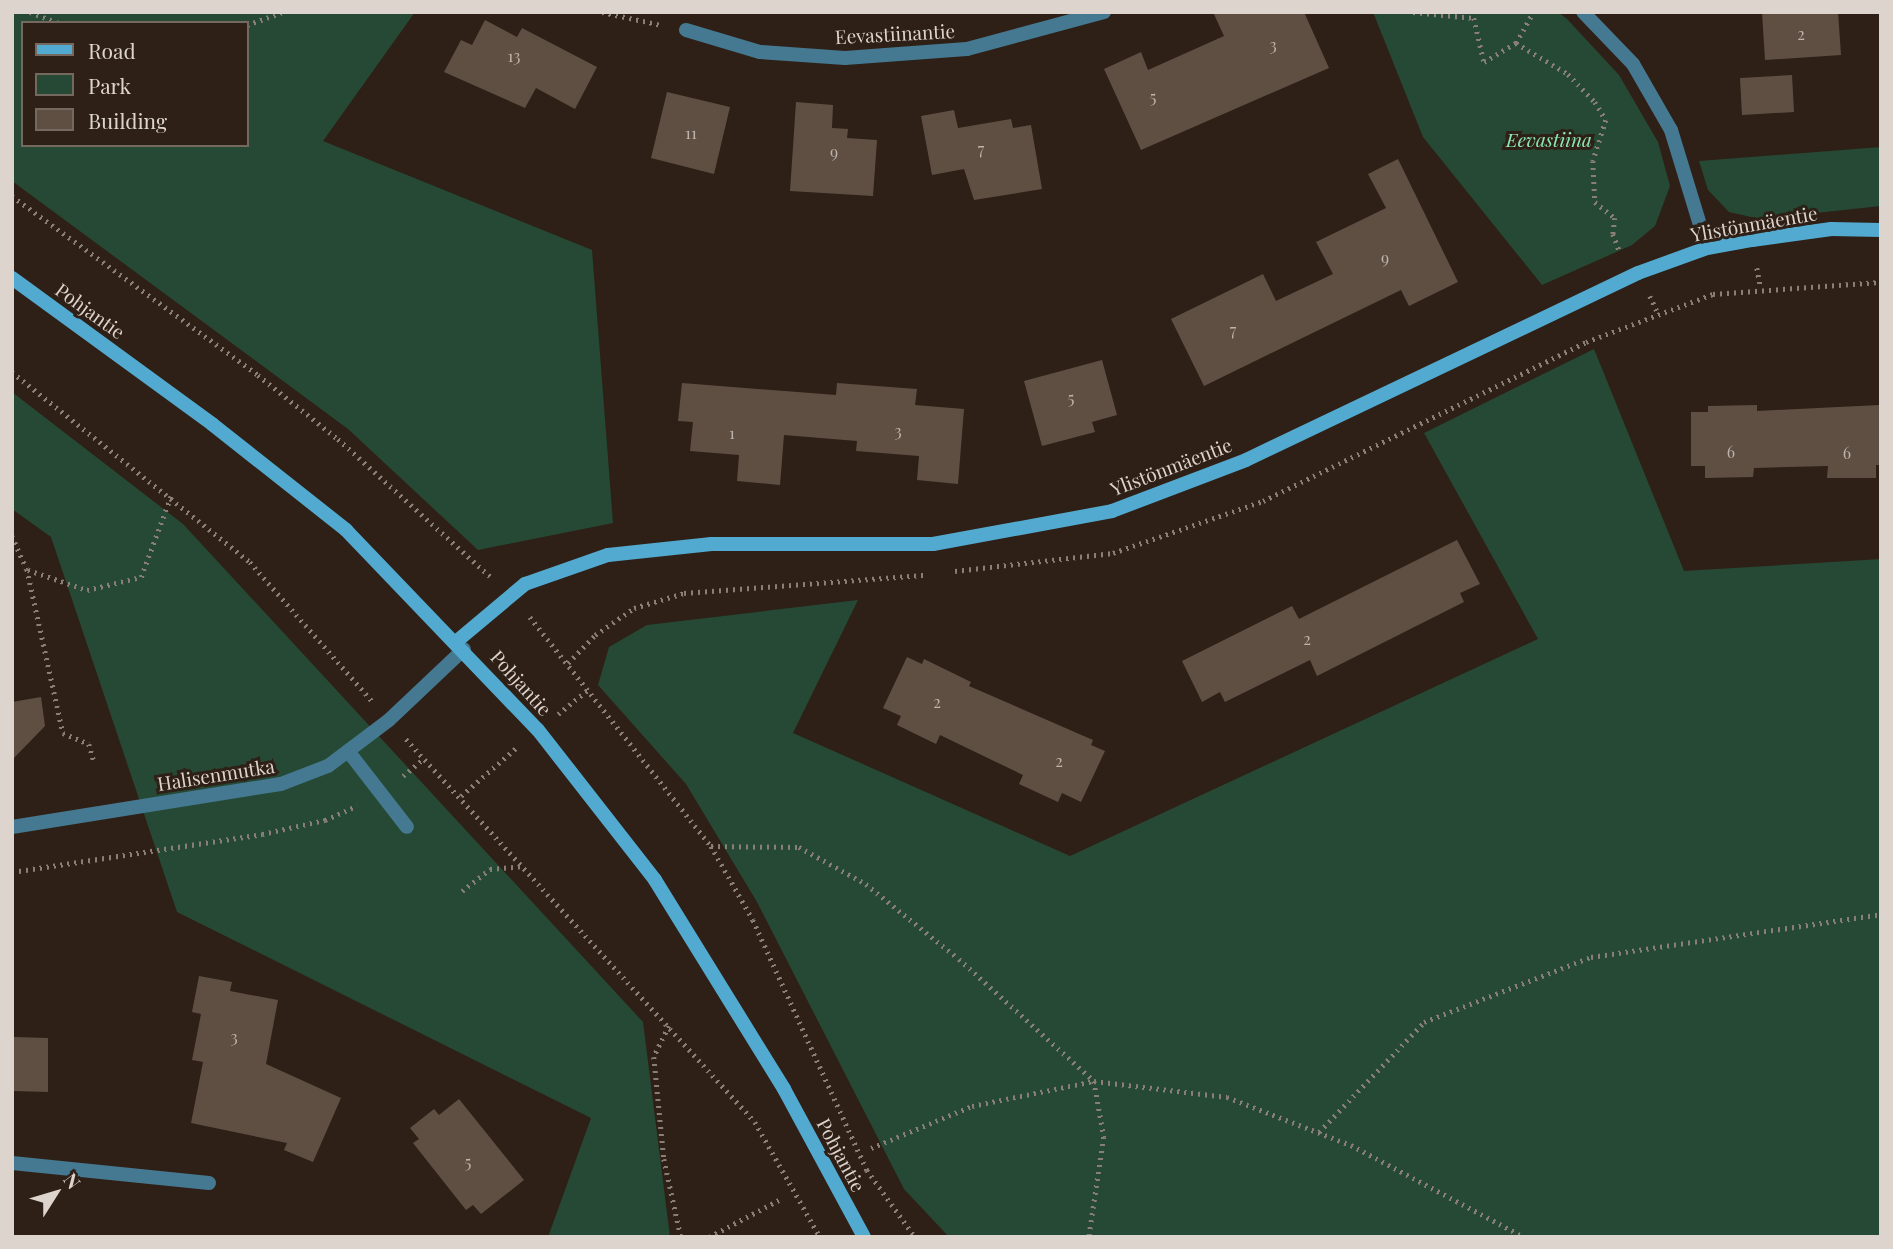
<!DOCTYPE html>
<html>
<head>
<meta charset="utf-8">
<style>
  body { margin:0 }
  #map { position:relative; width:1893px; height:1249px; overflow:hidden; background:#2e2016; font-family:"Playfair Display",serif }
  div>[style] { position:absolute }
  .green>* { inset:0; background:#254935 }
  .building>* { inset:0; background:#5f4f43 }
  .path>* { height:4.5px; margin-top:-2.25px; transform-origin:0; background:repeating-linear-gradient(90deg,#8a7f77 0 2px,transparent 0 7px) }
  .lane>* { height:14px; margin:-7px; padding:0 7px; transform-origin:7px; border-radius:7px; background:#457991 }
  .street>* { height:14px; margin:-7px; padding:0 7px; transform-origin:7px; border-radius:7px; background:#457991 }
  .secondary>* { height:14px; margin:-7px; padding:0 7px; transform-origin:7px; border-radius:7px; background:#53aad0 }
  span { translate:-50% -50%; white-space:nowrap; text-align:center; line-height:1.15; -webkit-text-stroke:6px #2e2016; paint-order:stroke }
  .number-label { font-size:16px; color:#beb3aa }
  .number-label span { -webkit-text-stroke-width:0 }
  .street-label { font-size:19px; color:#ddd4cd }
  .park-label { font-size:19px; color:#8ae9b4; font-style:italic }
  .frame { position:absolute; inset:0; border:14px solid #ddd4cd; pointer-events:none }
  .legend { position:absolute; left:21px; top:21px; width:228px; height:126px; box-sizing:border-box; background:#2e2016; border:2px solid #74685f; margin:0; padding:9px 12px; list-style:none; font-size:21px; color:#ddd4cd }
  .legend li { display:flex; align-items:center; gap:14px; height:35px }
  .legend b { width:35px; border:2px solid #74685f }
  .north { position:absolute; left:21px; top:1158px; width:70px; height:70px; -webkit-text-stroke:5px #2e2016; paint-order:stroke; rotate:53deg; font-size:19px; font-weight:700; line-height:28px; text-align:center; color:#ddd4cd }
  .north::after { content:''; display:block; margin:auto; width:24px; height:32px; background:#ddd4cd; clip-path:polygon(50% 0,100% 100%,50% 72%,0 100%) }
</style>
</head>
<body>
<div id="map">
  <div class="green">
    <i style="clip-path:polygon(evenodd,12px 12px,415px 12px,323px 141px,592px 250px,613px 523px,478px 550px,348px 429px,12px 181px,12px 12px,23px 23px,247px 23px,247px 145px,23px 145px,23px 23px)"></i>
    <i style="clip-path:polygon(1373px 12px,1558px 12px,1567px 19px,1619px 75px,1658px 142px,1670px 186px,1655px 226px,1632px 245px,1542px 285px,1423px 137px)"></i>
    <i style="clip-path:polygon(1881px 147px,1881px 206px,1760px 219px,1729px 212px,1708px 190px,1699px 161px)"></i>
    <i style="clip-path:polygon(1594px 349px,1684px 571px,1881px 559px,1881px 1237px,949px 1237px,904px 1189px,757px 902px,686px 784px,598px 685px,609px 647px,647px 625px,858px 600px,793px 733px,1070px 856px,1538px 639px,1424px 433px)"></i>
    <i style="clip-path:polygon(12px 392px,183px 524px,643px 1022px,670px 1237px,548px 1237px,591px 1118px,177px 912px,51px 537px,12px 509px)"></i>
  </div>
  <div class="building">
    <i style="clip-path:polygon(1213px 12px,1304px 12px,1329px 68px,1141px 150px,1104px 69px,1141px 52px,1148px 70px,1224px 36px)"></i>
    <i style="clip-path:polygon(1762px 12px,1838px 12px,1841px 55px,1765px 60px)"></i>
    <i style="clip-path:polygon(485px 20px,517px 37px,522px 28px,597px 67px,575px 109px,536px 88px,525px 108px,444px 72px,461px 40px,472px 45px)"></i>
    <i style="clip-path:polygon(1792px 75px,1794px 112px,1742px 115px,1740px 78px)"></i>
    <i style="clip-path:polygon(667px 92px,730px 107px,714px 174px,651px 158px)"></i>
    <i style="clip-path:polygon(796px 102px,833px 105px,832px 128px,848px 129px,847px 138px,877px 140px,873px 196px,790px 191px)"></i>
    <i style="clip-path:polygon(954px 110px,958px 128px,1011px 119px,1013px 128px,1031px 125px,1042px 189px,974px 200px,964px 169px,932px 175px,921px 116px)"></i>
    <i style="clip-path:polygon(1398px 159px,1458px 282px,1409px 306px,1401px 290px,1204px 386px,1171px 319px,1263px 274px,1276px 301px,1333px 274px,1316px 242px,1386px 208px,1368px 174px)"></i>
    <i style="clip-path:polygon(1102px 360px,1117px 415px,1092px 422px,1095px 432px,1042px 446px,1024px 381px)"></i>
    <i style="clip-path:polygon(682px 383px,836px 395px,837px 383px,917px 389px,915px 405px,964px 409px,958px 484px,917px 480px,919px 456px,856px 451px,857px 441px,784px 435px,780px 485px,737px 481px,739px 455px,690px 451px,693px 422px,678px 421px)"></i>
    <i style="clip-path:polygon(1757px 405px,1757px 411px,1879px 405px,1881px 465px,1876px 465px,1876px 478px,1827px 478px,1828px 466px,1754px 468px,1753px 477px,1705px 478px,1705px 466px,1691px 466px,1691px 412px,1708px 412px,1708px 406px)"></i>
    <i style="clip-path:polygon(1457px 540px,1480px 584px,1460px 593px,1464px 602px,1317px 676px,1310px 660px,1225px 702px,1220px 692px,1202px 702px,1182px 661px,1292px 606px,1299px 619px)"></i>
    <i style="clip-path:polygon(907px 657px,922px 664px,924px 659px,971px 682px,969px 686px,1093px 740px,1091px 745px,1105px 751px,1081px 802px,1062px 793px,1058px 802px,1019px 784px,1023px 775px,940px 735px,936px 744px,897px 725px,901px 716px,883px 708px)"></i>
    <i style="clip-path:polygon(41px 697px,45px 726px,12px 760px,12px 702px)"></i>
    <i style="clip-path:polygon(199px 976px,232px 982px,230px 991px,278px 1000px,266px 1064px,341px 1098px,313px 1162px,284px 1150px,287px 1143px,191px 1123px,203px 1062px,192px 1060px,201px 1014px,192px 1012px)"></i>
    <i style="clip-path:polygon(14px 1037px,48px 1038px,48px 1092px,14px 1091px)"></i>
    <i style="clip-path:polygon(459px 1099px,524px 1180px,481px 1214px,473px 1205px,466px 1210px,413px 1143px,419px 1139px,410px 1128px,434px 1109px,439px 1115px)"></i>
  </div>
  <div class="path">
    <i style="left:30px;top:12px;width:31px;rotate:21deg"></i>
    <i style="left:602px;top:12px;width:60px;rotate:12.4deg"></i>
    <i style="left:1413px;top:12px;width:61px;rotate:5.6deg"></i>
    <i style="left:1474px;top:18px;width:45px;rotate:77.2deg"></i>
    <i style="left:1484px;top:62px;width:37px;rotate:-31deg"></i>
    <i style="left:1516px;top:43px;width:61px;rotate:30.8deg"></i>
    <i style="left:1568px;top:74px;width:39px;rotate:46deg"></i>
    <i style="left:1595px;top:102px;width:21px;rotate:59deg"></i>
    <i style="left:1606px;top:120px;width:43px;rotate:107.6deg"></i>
    <i style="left:1593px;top:161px;width:41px;rotate:87.2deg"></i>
    <i style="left:1595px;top:202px;width:26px;rotate:39deg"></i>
    <i style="left:1615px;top:218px;width:16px;rotate:97deg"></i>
    <i style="left:1613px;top:234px;width:19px;rotate:69deg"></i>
    <i style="left:247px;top:25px;width:37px;rotate:-20deg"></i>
    <i style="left:1516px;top:43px;width:35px;rotate:-61deg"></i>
    <i style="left:12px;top:196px;width:304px;rotate:36deg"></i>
    <i style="left:258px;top:375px;width:102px;rotate:38.7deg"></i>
    <i style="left:338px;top:439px;width:207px;rotate:42.1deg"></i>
    <i style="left:1757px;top:268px;width:20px;rotate:79deg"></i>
    <i style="left:1650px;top:296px;width:17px;rotate:65deg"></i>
    <i style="left:12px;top:372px;width:305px;rotate:38.6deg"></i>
    <i style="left:250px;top:562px;width:185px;rotate:48.7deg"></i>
    <i style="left:12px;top:536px;width:36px;rotate:66deg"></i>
    <i style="left:27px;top:569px;width:168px;rotate:77.6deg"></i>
    <i style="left:63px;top:733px;width:28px;rotate:23deg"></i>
    <i style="left:89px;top:744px;width:18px;rotate:74deg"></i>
    <i style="left:28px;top:570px;width:62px;rotate:18.7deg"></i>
    <i style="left:87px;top:590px;width:56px;rotate:-13.5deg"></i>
    <i style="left:141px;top:577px;width:86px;rotate:-69.7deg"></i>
    <i style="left:955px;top:571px;width:159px;rotate:-6.5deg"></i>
    <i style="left:1113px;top:553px;width:159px;rotate:-19.1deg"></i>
    <i style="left:1263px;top:501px;width:360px;rotate:-26.2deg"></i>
    <i style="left:1586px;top:342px;width:136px;rotate:-20.7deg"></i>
    <i style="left:1713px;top:294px;width:168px;rotate:-4.1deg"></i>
    <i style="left:530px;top:617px;width:292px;rotate:51.7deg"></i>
    <i style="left:711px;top:846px;width:85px;rotate:60.4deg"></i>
    <i style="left:753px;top:920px;width:275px;rotate:65.5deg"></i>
    <i style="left:867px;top:1170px;width:82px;rotate:54.4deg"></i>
    <i style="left:568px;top:663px;width:39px;rotate:-46deg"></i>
    <i style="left:595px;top:635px;width:47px;rotate:-34.7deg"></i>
    <i style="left:634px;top:608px;width:52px;rotate:-16.7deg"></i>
    <i style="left:684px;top:593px;width:243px;rotate:-4.3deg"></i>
    <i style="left:558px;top:714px;width:38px;rotate:-39deg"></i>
    <i style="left:406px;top:739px;width:518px;rotate:47.66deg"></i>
    <i style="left:755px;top:1122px;width:132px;rotate:60.5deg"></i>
    <i style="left:403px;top:776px;width:26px;rotate:-40deg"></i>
    <i style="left:461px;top:796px;width:73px;rotate:-41.1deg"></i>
    <i style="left:711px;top:846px;width:88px;rotate:0.7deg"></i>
    <i style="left:799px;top:847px;width:77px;rotate:28.9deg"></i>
    <i style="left:866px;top:884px;width:119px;rotate:38.9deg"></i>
    <i style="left:959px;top:959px;width:182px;rotate:42.1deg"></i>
    <i style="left:1094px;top:1081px;width:57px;rotate:79.9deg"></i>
    <i style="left:1104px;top:1137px;width:101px;rotate:98.5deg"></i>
    <i style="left:12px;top:872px;width:253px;rotate:-8.6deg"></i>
    <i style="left:262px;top:834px;width:65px;rotate:-12.5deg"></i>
    <i style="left:325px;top:820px;width:35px;rotate:-24deg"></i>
    <i style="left:462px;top:891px;width:36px;rotate:-38deg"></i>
    <i style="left:490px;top:869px;width:33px;rotate:-5deg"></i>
    <i style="left:669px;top:1026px;width:34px;rotate:116deg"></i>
    <i style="left:654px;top:1057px;width:102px;rotate:84.4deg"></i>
    <i style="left:664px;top:1159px;width:80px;rotate:77.7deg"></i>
    <i style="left:1319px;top:1132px;width:152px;rotate:-46.3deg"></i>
    <i style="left:1424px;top:1022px;width:179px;rotate:-21.3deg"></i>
    <i style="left:1591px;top:957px;width:293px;rotate:-8.4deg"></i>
    <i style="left:871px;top:1148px;width:109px;rotate:-22.6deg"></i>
    <i style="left:972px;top:1106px;width:125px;rotate:-11.6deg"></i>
    <i style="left:1094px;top:1081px;width:134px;rotate:6.9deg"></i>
    <i style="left:1227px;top:1097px;width:133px;rotate:21.2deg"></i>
    <i style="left:1351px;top:1145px;width:196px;rotate:28deg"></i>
    <i style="left:709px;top:1237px;width:79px;rotate:-27.9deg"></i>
  </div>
  <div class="lane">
    <i style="left:348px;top:751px;width:96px;rotate:52.2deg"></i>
  </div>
  <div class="street">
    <i style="left:1583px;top:12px;width:72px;rotate:46.1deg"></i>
    <i style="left:1633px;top:64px;width:76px;rotate:60.1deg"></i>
    <i style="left:1671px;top:130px;width:123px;rotate:73deg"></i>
    <i style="left:686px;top:30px;width:77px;rotate:16.6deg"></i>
    <i style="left:760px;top:52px;width:85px;rotate:4deg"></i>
    <i style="left:845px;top:58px;width:122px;rotate:-4.2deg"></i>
    <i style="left:967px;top:49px;width:142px;rotate:-15.1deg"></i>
    <i style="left:12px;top:827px;width:272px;rotate:-9.1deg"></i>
    <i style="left:281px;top:784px;width:50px;rotate:-21deg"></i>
    <i style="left:328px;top:766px;width:76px;rotate:-37deg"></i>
    <i style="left:389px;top:720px;width:103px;rotate:-43.4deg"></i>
    <i style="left:12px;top:1163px;width:198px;rotate:5.8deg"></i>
  </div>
  <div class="secondary">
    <i style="left:12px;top:278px;width:248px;rotate:36.1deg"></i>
    <i style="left:212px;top:424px;width:171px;rotate:38.3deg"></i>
    <i style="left:346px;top:530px;width:277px;rotate:46.2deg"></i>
    <i style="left:538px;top:730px;width:190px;rotate:52deg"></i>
    <i style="left:655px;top:880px;width:246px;rotate:58.3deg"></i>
    <i style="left:784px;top:1089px;width:168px;rotate:61.6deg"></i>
    <i style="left:457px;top:641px;width:89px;rotate:-40deg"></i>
    <i style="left:525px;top:584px;width:88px;rotate:-19.3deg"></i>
    <i style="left:608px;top:555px;width:104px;rotate:-6.1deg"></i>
    <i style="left:711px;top:544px;width:222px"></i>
    <i style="left:933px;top:544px;width:182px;rotate:-10.4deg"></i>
    <i style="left:1112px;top:511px;width:143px;rotate:-20.8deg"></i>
    <i style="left:1246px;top:460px;width:434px;rotate:-25.5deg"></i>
    <i style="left:1638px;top:273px;width:73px;rotate:-19.9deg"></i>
    <i style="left:1707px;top:248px;width:46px;rotate:-10.1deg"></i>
    <i style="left:1752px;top:240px;width:80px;rotate:-7.9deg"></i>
    <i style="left:1831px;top:229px;width:50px;rotate:1.1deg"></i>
  </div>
  <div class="number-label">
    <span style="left:1801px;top:34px">2</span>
    <span style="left:1273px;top:45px">3</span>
    <span style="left:514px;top:56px">13</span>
    <span style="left:1153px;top:97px">5</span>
    <span style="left:691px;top:133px">11</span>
    <span style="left:981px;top:149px">7</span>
    <span style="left:834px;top:152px">9</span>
    <span style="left:1385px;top:258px">9</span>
    <span style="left:1233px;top:330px">7</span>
    <span style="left:1071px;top:398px">5</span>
    <span style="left:898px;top:431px">3</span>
    <span style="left:732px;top:433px">1</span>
    <span style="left:1731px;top:452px">6</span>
    <span style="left:1847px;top:453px">6</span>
    <span style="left:1307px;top:639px">2</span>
    <span style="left:937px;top:702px">2</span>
    <span style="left:1059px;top:761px">2</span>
    <span style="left:234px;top:1037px">3</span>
    <span style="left:468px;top:1162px">5</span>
  </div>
  <div class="street-label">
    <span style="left:895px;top:34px;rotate:-3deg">Eevastiinantie</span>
    <span style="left:1754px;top:224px;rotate:-10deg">Ylistönmäentie</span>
    <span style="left:90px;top:311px;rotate:36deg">Pohjantie</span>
    <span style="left:1171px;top:467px;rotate:-21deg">Ylistönmäentie</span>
    <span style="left:521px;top:683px;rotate:48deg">Pohjantie</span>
    <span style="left:216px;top:775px;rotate:-9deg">Halisenmutka</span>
    <span style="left:841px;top:1155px;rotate:62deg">Pohjantie</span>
  </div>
  <div class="park-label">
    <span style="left:1549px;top:140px">Eevastiina</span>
  </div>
  <div class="frame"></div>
  <ul class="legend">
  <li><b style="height:9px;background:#53aad0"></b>Road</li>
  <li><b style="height:19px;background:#254935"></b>Park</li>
  <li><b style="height:19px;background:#5f4f43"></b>Building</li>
  </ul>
  <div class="north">N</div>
</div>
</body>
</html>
